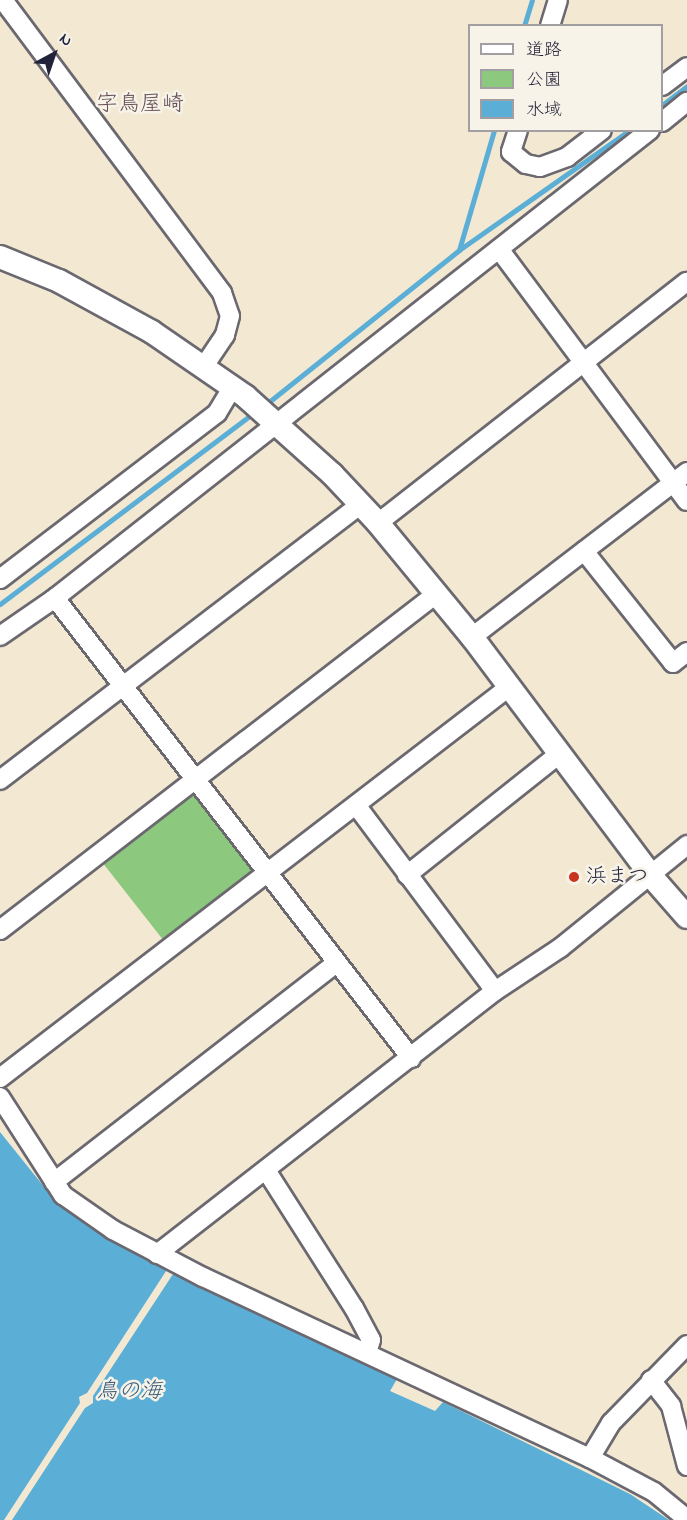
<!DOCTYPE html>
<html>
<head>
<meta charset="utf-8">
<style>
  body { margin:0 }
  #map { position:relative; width:687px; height:1520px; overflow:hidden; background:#f3e9d3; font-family:"Indie Flower","Klee One",sans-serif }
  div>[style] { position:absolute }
  .green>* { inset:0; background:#8cc87d }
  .water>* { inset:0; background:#5baed6 }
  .pier>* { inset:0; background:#f3e9d3 }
  .stream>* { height:5px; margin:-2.5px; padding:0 2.5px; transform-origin:2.5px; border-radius:2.5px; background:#5baed6 }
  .roads { filter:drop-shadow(2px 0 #6b6870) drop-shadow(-2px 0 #6b6870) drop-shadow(0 2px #6b6870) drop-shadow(0 -2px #6b6870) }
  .minor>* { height:18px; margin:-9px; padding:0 9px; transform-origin:9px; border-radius:9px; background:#fff }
  .tertiary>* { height:22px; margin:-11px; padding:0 11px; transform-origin:11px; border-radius:11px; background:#fff }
  .dots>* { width:16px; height:16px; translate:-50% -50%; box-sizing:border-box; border:3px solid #f7f3e8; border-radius:50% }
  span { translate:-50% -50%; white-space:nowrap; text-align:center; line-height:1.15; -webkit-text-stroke:5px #f7f3e8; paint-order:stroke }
  .poi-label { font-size:21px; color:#22223b }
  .left { translate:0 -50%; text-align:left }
  .neighbourhood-label { font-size:22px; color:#664f55 }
  .water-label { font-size:22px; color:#395a79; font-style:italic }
  .legend { position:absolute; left:468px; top:24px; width:195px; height:108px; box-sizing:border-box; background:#f7f3e8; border:2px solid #a29fa3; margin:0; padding:8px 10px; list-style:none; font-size:18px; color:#22223b }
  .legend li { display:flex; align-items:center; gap:12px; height:30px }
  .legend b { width:30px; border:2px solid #a29fa3 }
  .north { position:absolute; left:24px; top:24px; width:60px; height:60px; -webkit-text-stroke:4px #f7f3e8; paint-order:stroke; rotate:40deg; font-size:16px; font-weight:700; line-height:24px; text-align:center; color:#22223b }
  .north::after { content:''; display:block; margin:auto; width:21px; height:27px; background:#22223b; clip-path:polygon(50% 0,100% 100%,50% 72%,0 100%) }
</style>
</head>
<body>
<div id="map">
  <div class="green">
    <i style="clip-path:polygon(189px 794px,198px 796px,254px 864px,250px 876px,164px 941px,102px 862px)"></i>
  </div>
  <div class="water">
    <i style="clip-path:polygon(0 1132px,49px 1193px,119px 1244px,397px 1379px,390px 1391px,435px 1411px,443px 1402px,630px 1494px,669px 1520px,0 1520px)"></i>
  </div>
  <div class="pier">
    <i style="clip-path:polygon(168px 1268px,175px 1271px,93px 1396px,93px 1403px,85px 1408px,12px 1520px,4px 1520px,80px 1403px,79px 1397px,87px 1393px)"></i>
  </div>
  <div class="stream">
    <i style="left:524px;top:26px;width:27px;rotate:-73deg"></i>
    <i style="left:662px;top:105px;width:31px;rotate:-37deg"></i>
    <i style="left:459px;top:250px;width:209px;rotate:-35.1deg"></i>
    <i style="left:265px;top:405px;width:248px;rotate:-38.6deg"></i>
    <i style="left:459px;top:250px;width:125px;rotate:-73.7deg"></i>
    <i style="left:0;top:604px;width:319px;rotate:-37deg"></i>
  </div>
  <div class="roads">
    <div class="minor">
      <i style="left:3px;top:0;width:366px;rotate:53.2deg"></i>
      <i style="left:222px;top:293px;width:24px;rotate:71deg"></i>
      <i style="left:230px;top:316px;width:20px;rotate:105deg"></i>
      <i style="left:225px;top:335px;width:37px;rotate:124deg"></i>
      <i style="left:550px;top:26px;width:27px;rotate:-73deg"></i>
      <i style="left:662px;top:86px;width:31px;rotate:-37deg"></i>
      <i style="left:662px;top:122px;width:32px;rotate:-39deg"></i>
      <i style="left:518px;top:130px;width:23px;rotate:108deg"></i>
      <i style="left:511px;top:152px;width:19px;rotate:39deg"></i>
      <i style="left:526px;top:164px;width:14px;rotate:12deg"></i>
      <i style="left:540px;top:167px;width:29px;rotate:-20deg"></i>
      <i style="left:567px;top:157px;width:44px;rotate:-37.6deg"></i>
      <i style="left:499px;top:249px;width:314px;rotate:53.3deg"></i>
      <i style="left:378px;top:523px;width:392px;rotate:-38deg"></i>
      <i style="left:584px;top:551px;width:143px;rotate:51.5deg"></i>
      <i style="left:673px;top:663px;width:18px;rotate:-38deg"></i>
      <i style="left:0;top:579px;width:273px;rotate:-37.4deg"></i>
      <i style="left:217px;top:413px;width:31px;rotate:-59deg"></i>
      <i style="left:55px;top:598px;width:582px;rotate:52.26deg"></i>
      <i style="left:0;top:636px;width:67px;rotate:-34.6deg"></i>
      <i style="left:55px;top:598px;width:757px;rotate:-38.19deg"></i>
      <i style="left:472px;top:637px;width:271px;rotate:-37.5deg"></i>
      <i style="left:0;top:780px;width:454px;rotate:-37.4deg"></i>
      <i style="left:356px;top:805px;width:232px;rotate:53.2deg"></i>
      <i style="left:407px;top:875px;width:193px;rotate:-38.5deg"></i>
      <i style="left:0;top:930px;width:550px;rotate:-37.62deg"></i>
      <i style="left:0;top:1078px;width:642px;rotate:-37.53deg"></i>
      <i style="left:0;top:1097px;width:117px;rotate:57.3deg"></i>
      <i style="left:63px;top:1195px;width:61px;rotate:35deg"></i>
      <i style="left:113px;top:1230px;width:102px;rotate:27.6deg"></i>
      <i style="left:203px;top:1277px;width:427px;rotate:25.1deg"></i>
      <i style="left:590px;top:1458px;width:72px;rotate:28deg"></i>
      <i style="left:654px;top:1492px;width:43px;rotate:39.3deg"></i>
      <i style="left:266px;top:1170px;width:164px;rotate:57.5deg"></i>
      <i style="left:354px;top:1308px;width:36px;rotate:62deg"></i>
      <i style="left:371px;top:1340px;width:13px;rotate:108deg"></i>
      <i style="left:54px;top:1182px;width:357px;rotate:-37.8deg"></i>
      <i style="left:157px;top:1254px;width:428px;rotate:-37.9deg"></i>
      <i style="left:495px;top:991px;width:78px;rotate:-33.5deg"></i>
      <i style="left:560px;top:948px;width:164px;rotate:-39deg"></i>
      <i style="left:651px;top:1380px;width:33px;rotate:52deg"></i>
      <i style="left:671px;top:1406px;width:62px;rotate:75.1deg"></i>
      <i style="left:590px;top:1458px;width:41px;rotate:-59deg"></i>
      <i style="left:611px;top:1423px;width:109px;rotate:-45.7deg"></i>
    </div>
    <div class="tertiary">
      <i style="left:0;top:257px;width:64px;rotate:22.1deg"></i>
      <i style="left:59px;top:281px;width:106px;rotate:28.7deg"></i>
      <i style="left:152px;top:332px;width:113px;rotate:34.5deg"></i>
      <i style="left:245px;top:396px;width:117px;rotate:41.9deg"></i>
      <i style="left:332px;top:474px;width:67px;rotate:46.8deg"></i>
      <i style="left:378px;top:523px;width:148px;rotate:50.5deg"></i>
      <i style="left:472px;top:637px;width:300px;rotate:53.1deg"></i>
      <i style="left:652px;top:877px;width:53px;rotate:48.8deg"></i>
    </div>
  </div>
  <div class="dots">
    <i style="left:574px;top:877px;background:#c8321e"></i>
  </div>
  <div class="poi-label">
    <span class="left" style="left:586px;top:877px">浜まつ</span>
  </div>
  <div class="neighbourhood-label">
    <span style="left:140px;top:106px">字鳥屋崎</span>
  </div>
  <div class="water-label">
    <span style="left:129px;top:1393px">鳥の海</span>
  </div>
  <ul class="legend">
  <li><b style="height:8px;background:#fff"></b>道路</li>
  <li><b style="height:16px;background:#8cc87d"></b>公園</li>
  <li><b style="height:16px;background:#5baed6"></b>水域</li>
  </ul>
  <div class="north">N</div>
</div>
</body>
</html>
